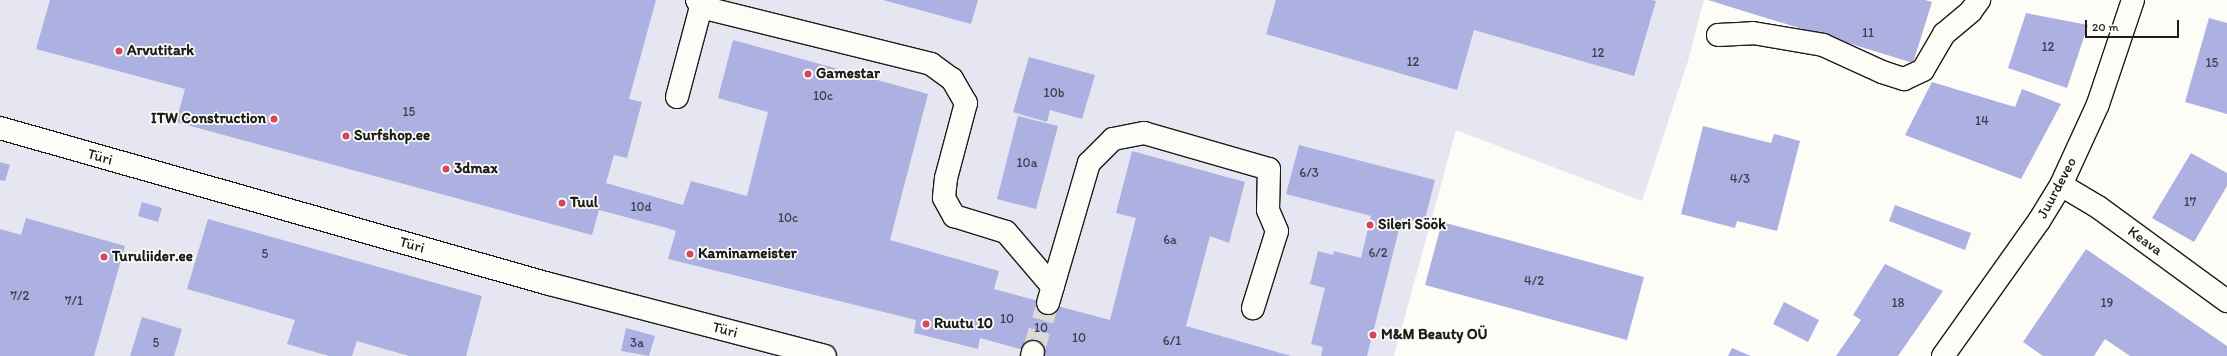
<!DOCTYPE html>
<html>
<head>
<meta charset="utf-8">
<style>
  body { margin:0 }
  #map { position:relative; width:2227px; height:356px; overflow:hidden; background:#fdfcf7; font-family:Itim,sans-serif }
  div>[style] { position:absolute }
  .built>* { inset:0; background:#e5e6f1 }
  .building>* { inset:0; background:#acb1e2 }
  .minor-tunnel>* { height:22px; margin-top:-11px; transform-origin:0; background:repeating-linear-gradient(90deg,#dbdad6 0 22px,transparent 0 33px) }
  .roads { filter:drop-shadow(1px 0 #1c1c1c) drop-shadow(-1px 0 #1c1c1c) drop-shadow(0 1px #1c1c1c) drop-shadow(0 -1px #1c1c1c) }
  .minor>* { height:22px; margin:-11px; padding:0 11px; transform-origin:11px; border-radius:11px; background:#fdfcf7 }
  .dots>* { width:11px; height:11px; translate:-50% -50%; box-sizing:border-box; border:2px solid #fdfcf7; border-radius:50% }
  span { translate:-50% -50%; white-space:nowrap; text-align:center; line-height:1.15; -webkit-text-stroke:3.5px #fdfcf7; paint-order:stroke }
  .number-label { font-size:13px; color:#40414e }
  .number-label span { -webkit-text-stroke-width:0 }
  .poi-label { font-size:15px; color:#1c1c1c; font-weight:700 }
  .left { translate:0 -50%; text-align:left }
  .right { translate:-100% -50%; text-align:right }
  .street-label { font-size:15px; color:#1c1c1c }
  .scale { position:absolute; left:2085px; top:20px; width:94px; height:18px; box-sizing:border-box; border:2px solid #1c1c1c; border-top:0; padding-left:5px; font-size:12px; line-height:14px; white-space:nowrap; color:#1c1c1c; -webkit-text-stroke:3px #fdfcf7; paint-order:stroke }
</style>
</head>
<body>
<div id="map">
  <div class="built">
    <i style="clip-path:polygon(0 0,1704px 0,1687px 64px,1642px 201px,1456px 130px,1394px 356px,0 356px)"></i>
  </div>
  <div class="building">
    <i style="clip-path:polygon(50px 0,656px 0,629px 99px,642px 102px,627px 158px,614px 155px,606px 183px,683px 205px,691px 181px,747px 196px,768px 112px,718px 98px,733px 40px,928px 94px,890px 240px,999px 271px,994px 289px,1110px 320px,1136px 218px,1116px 213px,1132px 151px,1245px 182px,1229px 243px,1210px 236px,1186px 326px,1291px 356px,1045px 356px,980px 338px,978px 349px,914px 333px,916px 320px,668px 259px,676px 231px,667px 228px,599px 210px,592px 235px,176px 122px,185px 89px,36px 49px)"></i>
    <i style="clip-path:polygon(883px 0,978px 0,971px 24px)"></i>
    <i style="clip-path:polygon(1276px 0,1651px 0,1656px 1px,1634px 76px,1474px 30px,1457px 90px,1266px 34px)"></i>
    <i style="clip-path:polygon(1708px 0,1925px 0,1932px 2px,1913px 63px)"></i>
    <i style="clip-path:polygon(2026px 13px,2088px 25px,2067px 88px,2008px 68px)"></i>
    <i style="clip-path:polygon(2209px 18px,2227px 23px,2227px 114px,2185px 102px)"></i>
    <i style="clip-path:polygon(1029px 57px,1095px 75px,1082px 119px,1050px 110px,1047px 122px,1013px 112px)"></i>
    <i style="clip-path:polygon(1932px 82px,2015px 107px,2022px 89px,2061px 104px,2021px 179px,1905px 135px)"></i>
    <i style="clip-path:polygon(1018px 116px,1058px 126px,1036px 209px,997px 199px)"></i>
    <i style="clip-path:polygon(1703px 126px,1771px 143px,1774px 134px,1800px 141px,1777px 231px,1737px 221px,1735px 228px,1681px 214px)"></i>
    <i style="clip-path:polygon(1299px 145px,1435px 180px,1424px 223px,1402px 218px,1367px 356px,1321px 356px,1323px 347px,1311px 344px,1325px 288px,1310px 284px,1318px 251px,1333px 255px,1334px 251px,1361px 258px,1371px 216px,1286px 194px)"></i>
    <i style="clip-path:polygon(2191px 153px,2227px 173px,2227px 186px,2194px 242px,2152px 218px)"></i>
    <i style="clip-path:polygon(0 162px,10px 165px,5px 181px,0 180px)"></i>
    <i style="clip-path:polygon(142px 202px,162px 208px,158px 222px,138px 216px)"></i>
    <i style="clip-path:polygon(1895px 205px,1971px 233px,1965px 250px,1889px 221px)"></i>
    <i style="clip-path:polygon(26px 218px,125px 246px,94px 356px,0 356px,0 229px,21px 235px)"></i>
    <i style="clip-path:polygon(208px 219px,482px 296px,466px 356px,409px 356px,357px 341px,352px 356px,329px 356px,287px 344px,295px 320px,187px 289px)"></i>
    <i style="clip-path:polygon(1442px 222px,1644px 277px,1627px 340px,1425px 285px)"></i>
    <i style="clip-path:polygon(2086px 249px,2227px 346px,2227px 356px,2130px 356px,2105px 339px,2094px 356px,2043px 356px,2023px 342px)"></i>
    <i style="clip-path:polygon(1885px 264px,1943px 291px,1898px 356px,1836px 356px,1861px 320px,1853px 315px)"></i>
    <i style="clip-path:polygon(1784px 302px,1819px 320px,1808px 342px,1773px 324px)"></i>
    <i style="clip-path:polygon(142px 317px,182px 329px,174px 356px,130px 356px)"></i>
    <i style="clip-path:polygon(626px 328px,655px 336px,649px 356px,621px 351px)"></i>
    <i style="clip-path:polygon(1732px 348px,1751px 356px,1728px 356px)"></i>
  </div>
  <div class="minor-tunnel">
    <i style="left:1033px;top:352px;width:51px;rotate:-73deg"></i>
  </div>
  <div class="roads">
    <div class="minor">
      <i style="left:697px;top:0;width:8px;rotate:60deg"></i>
      <i style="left:701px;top:7px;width:237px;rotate:13.9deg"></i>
      <i style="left:931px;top:64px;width:26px;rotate:36deg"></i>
      <i style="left:952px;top:79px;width:28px;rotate:60deg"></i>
      <i style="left:966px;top:103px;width:78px;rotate:104.9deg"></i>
      <i style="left:946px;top:178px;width:20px;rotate:96deg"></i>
      <i style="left:944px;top:198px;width:21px;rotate:61deg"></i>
      <i style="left:954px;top:216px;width:54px;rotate:17.1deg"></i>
      <i style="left:1006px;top:232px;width:72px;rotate:49.5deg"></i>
      <i style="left:1718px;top:35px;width:35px;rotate:-3deg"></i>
      <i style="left:1753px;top:33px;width:71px;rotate:9.7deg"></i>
      <i style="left:1823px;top:45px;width:65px;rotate:24.6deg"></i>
      <i style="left:1882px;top:72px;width:23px;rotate:18deg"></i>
      <i style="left:1904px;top:79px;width:21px;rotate:-25deg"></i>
      <i style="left:1923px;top:70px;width:42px;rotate:-59.7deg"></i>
      <i style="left:1944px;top:34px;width:35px;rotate:-40deg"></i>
      <i style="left:1971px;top:11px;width:14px;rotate:-54deg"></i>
      <i style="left:677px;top:97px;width:93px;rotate:-75.1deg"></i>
      <i style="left:0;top:128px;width:571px;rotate:15.86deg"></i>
      <i style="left:549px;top:284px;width:285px;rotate:14.6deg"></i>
      <i style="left:2061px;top:185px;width:43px;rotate:30.7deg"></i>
      <i style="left:2098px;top:207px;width:160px;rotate:36.1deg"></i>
      <i style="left:1048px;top:303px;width:146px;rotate:-73.7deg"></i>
      <i style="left:1089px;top:163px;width:34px;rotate:-45deg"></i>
      <i style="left:1113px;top:139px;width:32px;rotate:-11deg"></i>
      <i style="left:1144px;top:133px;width:130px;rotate:16.1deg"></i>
      <i style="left:1269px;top:169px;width:41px;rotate:91.4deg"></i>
      <i style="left:1268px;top:210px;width:23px;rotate:67deg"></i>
      <i style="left:1277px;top:231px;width:81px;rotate:107.3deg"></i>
      <i style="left:1032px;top:356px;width:4px;rotate:-76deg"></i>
      <i style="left:1943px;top:356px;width:166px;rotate:-54.6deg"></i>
      <i style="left:2039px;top:221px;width:42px;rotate:-58.6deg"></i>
      <i style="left:2061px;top:185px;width:89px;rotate:-65.4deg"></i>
      <i style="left:2098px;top:104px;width:110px;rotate:-71.4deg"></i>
    </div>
  </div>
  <div class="dots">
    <i style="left:119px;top:51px;background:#d1495b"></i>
    <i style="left:808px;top:74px;background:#d1495b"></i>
    <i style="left:274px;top:119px;background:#d1495b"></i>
    <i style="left:346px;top:136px;background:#d1495b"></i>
    <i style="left:446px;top:169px;background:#d1495b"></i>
    <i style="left:562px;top:203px;background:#d1495b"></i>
    <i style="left:1370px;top:225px;background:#d1495b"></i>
    <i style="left:690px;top:254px;background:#d1495b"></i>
    <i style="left:104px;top:257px;background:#d1495b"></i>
    <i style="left:926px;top:324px;background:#d1495b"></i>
    <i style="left:1373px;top:335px;background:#d1495b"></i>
  </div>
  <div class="number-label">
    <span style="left:1868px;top:33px">11</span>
    <span style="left:2048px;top:47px">12</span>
    <span style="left:1598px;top:53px">12</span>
    <span style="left:1413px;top:62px">12</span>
    <span style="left:2212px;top:63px">15</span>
    <span style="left:1054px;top:93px">10b</span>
    <span style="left:823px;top:96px">10c</span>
    <span style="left:409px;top:112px">15</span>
    <span style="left:1982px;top:121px">14</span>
    <span style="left:1027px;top:163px">10a</span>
    <span style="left:1309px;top:173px">6/3</span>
    <span style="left:1740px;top:179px">4/3</span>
    <span style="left:2190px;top:202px">17</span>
    <span style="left:641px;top:207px">10d</span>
    <span style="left:788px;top:218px">10c</span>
    <span style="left:1170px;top:240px">6a</span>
    <span style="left:1378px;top:253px">6/2</span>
    <span style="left:265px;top:254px">5</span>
    <span style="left:1534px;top:281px">4/2</span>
    <span style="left:20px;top:296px">7/2</span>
    <span style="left:74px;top:301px">7/1</span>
    <span style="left:1898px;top:303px">18</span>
    <span style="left:2107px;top:303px">19</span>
    <span style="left:1007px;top:319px">10</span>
    <span style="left:1041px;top:328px">10</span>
    <span style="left:1079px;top:338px">10</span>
    <span style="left:1172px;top:341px">6/1</span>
    <span style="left:156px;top:343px">5</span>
    <span style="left:637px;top:343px">3a</span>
  </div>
  <div class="poi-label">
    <span class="left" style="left:127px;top:51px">Arvutitark</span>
    <span class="left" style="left:816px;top:74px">Gamestar</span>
    <span class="right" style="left:266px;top:119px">ITW Construction</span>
    <span class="left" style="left:354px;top:136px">Surfshop.ee</span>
    <span class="left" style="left:454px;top:169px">3dmax</span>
    <span class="left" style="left:570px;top:203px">Tuul</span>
    <span class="left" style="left:1378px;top:225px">Sileri Söök</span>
    <span class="left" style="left:698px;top:254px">Kaminameister</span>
    <span class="left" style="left:112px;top:257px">Turuliider.ee</span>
    <span class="left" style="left:934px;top:324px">Ruutu 10</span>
    <span class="left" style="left:1381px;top:335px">M&amp;M Beauty OÜ</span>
  </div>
  <div class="street-label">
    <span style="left:100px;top:157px;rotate:16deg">Türi</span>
    <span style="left:2057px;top:188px;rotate:-62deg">Juurdeveo</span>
    <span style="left:2145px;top:241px;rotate:36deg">Keava</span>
    <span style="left:412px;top:245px;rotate:16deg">Türi</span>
    <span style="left:725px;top:330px;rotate:15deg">Türi</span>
  </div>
  <div class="scale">20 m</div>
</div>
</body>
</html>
